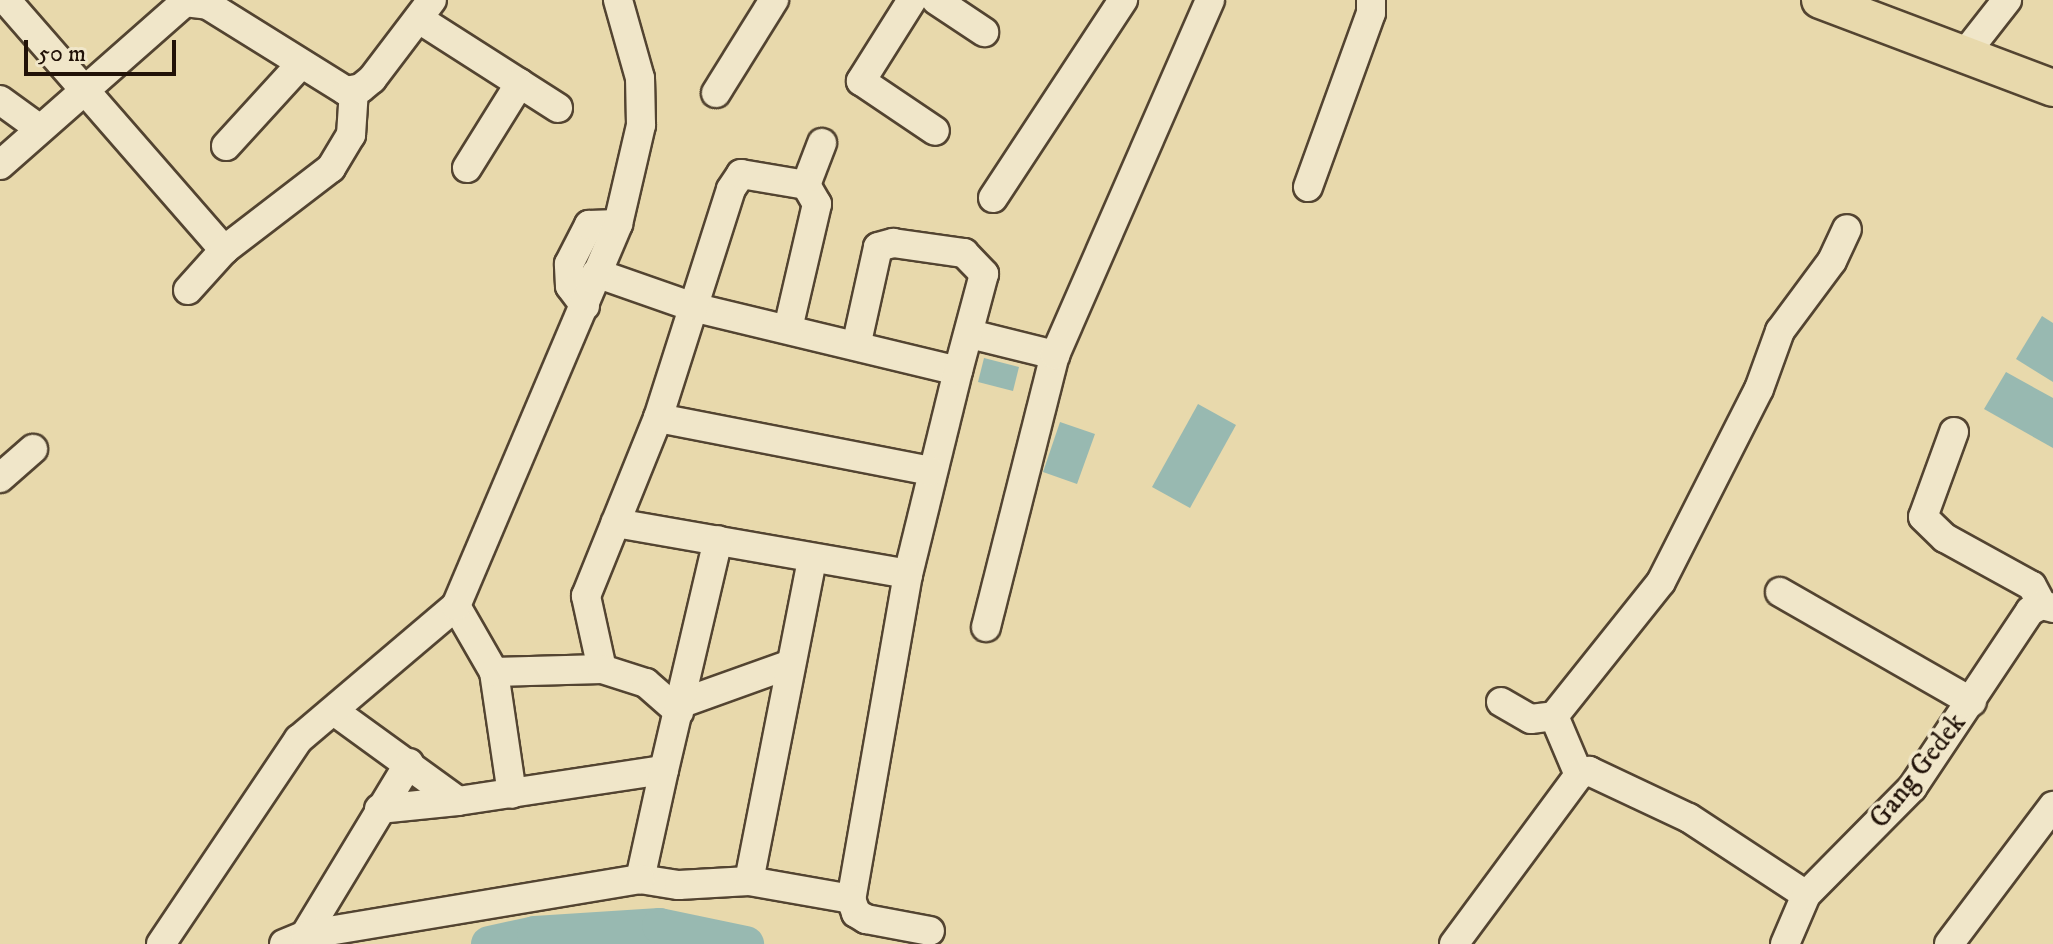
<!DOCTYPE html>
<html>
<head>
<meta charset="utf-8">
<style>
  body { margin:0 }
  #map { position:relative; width:2053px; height:944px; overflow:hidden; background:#e8d9ac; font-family:"IM FELL DW Pica",serif }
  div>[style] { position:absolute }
  .water>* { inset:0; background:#98b9b1 }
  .river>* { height:36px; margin:-18px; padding:0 18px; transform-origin:18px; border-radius:18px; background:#98b9b1 }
  .roads { filter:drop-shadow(2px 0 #534431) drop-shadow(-2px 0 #534431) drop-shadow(0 2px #534431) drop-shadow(0 -2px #534431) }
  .minor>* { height:28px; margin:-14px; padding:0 14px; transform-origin:14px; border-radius:14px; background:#f0e6c9 }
  .major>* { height:36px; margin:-18px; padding:0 18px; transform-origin:18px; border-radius:18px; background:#e8d9ac }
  span { translate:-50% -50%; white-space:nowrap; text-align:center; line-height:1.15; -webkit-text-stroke:7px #f0e6c9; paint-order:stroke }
  .street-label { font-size:28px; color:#211208 }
  .scale { position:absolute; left:24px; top:40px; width:152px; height:36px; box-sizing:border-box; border:4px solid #211208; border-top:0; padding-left:10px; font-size:24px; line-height:28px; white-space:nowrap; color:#211208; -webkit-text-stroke:6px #f0e6c9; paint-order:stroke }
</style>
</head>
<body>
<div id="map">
  <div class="water">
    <i style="clip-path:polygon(2042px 316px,2053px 323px,2053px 382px,2016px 359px)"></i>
    <i style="clip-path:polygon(984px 358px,1019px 367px,1013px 391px,978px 382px)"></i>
    <i style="clip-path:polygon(2006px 372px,2053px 398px,2053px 448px,1984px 409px)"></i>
    <i style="clip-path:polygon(1198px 404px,1236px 425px,1190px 508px,1152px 487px)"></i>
    <i style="clip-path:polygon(1060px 422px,1095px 434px,1077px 484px,1043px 472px)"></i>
  </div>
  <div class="river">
    <i style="left:489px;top:944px;width:47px;rotate:-12.3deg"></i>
    <i style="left:535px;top:934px;width:125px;rotate:-3.7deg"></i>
    <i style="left:660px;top:926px;width:88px;rotate:11.8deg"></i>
  </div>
  <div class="roads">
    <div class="minor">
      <i style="left:6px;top:0;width:332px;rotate:48.9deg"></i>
      <i style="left:912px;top:0;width:96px;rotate:122.2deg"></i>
      <i style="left:861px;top:81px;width:89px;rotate:34deg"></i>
      <i style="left:936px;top:0;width:58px;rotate:33.7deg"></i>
      <i style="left:419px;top:19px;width:165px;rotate:32.6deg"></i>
      <i style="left:1967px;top:51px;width:65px;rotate:-51.9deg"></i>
      <i style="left:716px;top:93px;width:110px;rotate:-58.1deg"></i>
      <i style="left:0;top:100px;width:49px;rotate:35.9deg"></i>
      <i style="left:226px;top:146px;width:108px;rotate:-47.6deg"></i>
      <i style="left:0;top:165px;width:247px;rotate:-41.4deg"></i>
      <i style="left:185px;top:2px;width:23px;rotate:7deg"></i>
      <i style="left:208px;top:5px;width:163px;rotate:31.9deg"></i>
      <i style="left:346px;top:91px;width:15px;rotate:-11deg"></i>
      <i style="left:361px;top:88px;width:14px;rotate:-39deg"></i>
      <i style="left:372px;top:79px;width:99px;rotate:-52.8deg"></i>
      <i style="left:467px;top:168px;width:100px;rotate:-58.1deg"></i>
      <i style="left:806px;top:185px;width:45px;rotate:-69.1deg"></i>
      <i style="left:1308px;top:187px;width:185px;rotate:-70.1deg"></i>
      <i style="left:1371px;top:13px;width:13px;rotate:-90deg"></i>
      <i style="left:993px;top:198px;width:237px;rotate:-56.7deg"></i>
      <i style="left:596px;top:273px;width:106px;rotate:19.3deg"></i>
      <i style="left:696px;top:308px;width:269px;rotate:13.5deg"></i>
      <i style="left:958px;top:371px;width:209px;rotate:103.8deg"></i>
      <i style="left:908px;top:574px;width:297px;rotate:-170.1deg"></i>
      <i style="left:188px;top:290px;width:54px;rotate:-48deg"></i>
      <i style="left:224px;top:250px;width:135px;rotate:-37.5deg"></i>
      <i style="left:331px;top:168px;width:39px;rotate:-59deg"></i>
      <i style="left:351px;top:135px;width:45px;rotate:-86.2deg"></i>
      <i style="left:585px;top:306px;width:25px;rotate:-127deg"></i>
      <i style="left:570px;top:286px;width:22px;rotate:-93deg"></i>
      <i style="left:569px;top:264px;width:44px;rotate:-62.9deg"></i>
      <i style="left:589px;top:225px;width:29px;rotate:-2deg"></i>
      <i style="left:970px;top:334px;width:88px;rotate:13.9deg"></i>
      <i style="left:857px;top:342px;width:97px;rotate:-77.5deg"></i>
      <i style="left:878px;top:247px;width:16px;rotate:-15deg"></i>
      <i style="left:893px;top:243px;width:72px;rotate:8deg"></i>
      <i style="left:964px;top:253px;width:29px;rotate:46deg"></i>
      <i style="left:984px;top:274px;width:100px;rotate:105deg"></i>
      <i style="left:658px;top:418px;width:277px;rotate:11deg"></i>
      <i style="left:1954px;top:432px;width:90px;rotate:110deg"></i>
      <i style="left:1923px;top:517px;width:30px;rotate:44deg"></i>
      <i style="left:1945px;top:538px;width:99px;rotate:28.9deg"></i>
      <i style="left:2032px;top:586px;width:21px;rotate:62deg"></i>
      <i style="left:0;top:478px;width:44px;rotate:-41.3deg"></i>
      <i style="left:908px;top:574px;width:330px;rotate:99.9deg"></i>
      <i style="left:851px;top:899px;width:15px;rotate:70deg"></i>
      <i style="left:856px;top:913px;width:12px;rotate:31deg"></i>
      <i style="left:866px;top:919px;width:65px;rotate:10.6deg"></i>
      <i style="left:1780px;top:592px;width:221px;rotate:29.8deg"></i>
      <i style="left:456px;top:606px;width:76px;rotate:60.1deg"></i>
      <i style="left:494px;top:672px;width:123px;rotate:81.6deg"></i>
      <i style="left:986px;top:627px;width:281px;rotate:-75.8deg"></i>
      <i style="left:1055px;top:355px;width:387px;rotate:-66.4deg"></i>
      <i style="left:602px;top:669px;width:75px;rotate:-102.4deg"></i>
      <i style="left:586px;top:596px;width:192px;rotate:-68deg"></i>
      <i style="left:658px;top:418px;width:240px;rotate:-72.3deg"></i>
      <i style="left:731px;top:189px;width:18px;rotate:-56deg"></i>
      <i style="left:741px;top:174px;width:66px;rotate:9.6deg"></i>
      <i style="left:806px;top:185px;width:22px;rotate:60deg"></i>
      <i style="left:817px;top:204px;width:128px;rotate:103.1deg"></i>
      <i style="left:494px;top:672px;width:108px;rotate:-1.6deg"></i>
      <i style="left:602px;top:669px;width:46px;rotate:17.7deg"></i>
      <i style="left:646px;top:683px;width:44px;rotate:41.3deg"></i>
      <i style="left:1501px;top:702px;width:34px;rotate:30deg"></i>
      <i style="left:1531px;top:719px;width:23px;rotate:-7deg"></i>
      <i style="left:682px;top:703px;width:113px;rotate:-19.7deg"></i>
      <i style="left:334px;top:711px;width:153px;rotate:36deg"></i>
      <i style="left:458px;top:801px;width:208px;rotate:-8.6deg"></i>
      <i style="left:664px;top:770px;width:112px;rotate:102.4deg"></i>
      <i style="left:640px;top:879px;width:39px;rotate:9deg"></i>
      <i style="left:679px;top:885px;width:70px;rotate:-3.3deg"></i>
      <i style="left:749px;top:881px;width:104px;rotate:10deg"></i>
      <i style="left:664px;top:770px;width:236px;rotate:-76.8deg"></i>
      <i style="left:1579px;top:775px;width:64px;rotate:-113deg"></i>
      <i style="left:1554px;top:716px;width:171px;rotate:-51.4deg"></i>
      <i style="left:1661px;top:582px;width:216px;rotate:-63.1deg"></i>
      <i style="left:1759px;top:389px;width:62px;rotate:-70.1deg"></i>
      <i style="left:1780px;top:331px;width:87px;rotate:-53.4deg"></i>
      <i style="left:1832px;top:261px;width:35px;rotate:-65deg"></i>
      <i style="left:379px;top:809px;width:79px;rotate:-5.8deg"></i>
      <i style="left:749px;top:881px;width:328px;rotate:-78.9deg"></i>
      <i style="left:305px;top:935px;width:201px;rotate:-58.8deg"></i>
      <i style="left:161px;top:944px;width:247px;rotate:-56.1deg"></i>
      <i style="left:299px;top:739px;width:206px;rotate:-40.3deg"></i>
      <i style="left:456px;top:606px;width:415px;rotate:-67deg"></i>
      <i style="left:618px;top:224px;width:102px;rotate:-76.9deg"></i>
      <i style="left:641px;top:125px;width:47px;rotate:-91.2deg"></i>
      <i style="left:640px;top:78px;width:81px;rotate:-105.8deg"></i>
      <i style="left:284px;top:944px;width:23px;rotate:-23deg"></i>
      <i style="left:305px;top:935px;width:340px;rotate:-9.5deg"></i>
      <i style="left:1454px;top:944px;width:210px;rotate:-53.5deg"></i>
      <i style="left:1579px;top:775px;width:11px;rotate:-22deg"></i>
      <i style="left:1589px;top:771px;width:110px;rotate:25.2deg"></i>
      <i style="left:1689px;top:818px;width:140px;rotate:33.3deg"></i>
      <i style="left:1785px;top:944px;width:53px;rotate:-66.8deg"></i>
      <i style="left:1806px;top:895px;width:151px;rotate:-45.3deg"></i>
      <i style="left:1912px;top:788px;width:213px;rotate:-56.3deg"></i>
      <i style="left:2030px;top:611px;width:13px;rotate:-27deg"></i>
      <i style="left:2042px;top:605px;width:11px;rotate:15deg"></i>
      <i style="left:1949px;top:944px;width:173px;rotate:-53deg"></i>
    </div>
    <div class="major">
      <i style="left:1820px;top:0;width:249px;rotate:20.7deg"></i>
    </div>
  </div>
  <div class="street-label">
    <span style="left:1918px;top:771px;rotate:-52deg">Gang Gedek</span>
  </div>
  <div class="scale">50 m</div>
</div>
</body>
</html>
